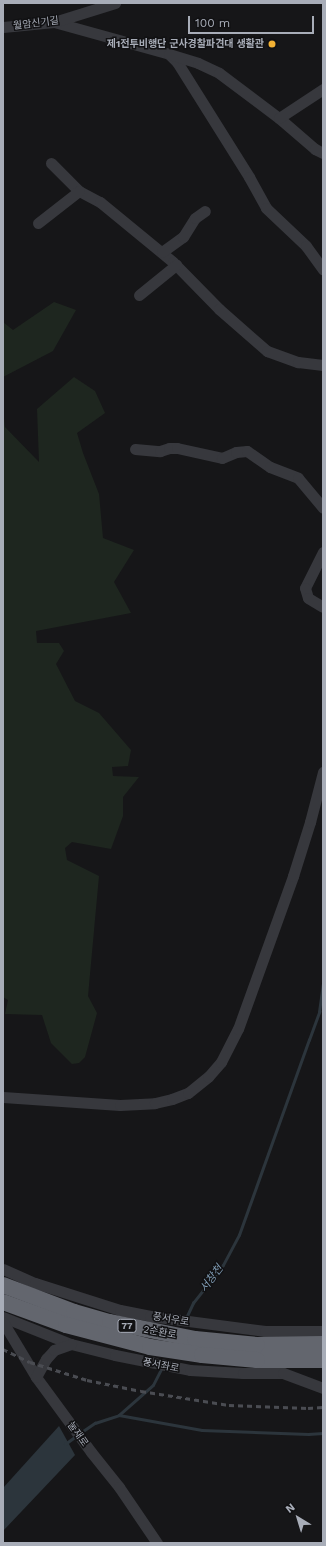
<!DOCTYPE html>
<html>
<head>
<meta charset="utf-8">
<style>
  body { margin:0 }
  #map { position:relative; width:326px; height:1546px; overflow:hidden; background:#161618; font-family:"Work Sans","Noto Sans KR",sans-serif }
  div>[style] { position:absolute }
  .green>* { inset:0; background:#1e261f }
  .water>* { inset:0; background:#2c353c }
  .stream>* { height:2.5px; margin:-1.25px; padding:0 1.25px; transform-origin:1.25px; border-radius:1.25px; background:#2c353c }
  .minor>* { height:11px; margin:-5.5px; padding:0 5.5px; transform-origin:5.5px; border-radius:5.5px; background:#37383d }
  .highway>* { height:16px; margin:-8px; padding:0 8px; transform-origin:8px; border-radius:8px; background:#63666e }
  .rail>* { height:2.5px; margin-top:-1.25px; transform-origin:0; background:repeating-linear-gradient(90deg,#4a4c52 0 5px,transparent 0 9px) }
  .highway-bridge>* { height:16px; margin:-8px; padding:0 8px; transform-origin:8px; border-radius:8px; background:#63666e }
  .dots>* { width:11px; height:11px; translate:-50% -50%; box-sizing:border-box; border:2px solid #111113; border-radius:50% }
  span { translate:-50% -50%; white-space:nowrap; text-align:center; line-height:1.15; -webkit-text-stroke:3px #111113; paint-order:stroke }
  .shield-label span { padding:1px 3px; background:#111113; border:1px solid; border-radius:3px; -webkit-text-stroke-width:0 }
  .shield-label { font-size:9px; color:#a8adb8; font-weight:700 }
  .street-label { font-size:10px; color:#a8adb8 }
  .poi-label { font-size:10px; color:#a8adb8; font-weight:700 }
  .right { translate:-100% -50%; text-align:right }
  .water-label { font-size:11px; color:#7f9bb3; font-style:italic }
  .frame { position:absolute; inset:0; border:4px solid #a8adb8; pointer-events:none }
  .north { position:absolute; left:278px; top:1498px; width:40px; height:40px; -webkit-text-stroke:3px #111113; paint-order:stroke; rotate:322deg; font-size:11px; font-weight:700; line-height:16px; text-align:center; color:#a8adb8 }
  .north::after { content:''; display:block; margin:auto; width:14px; height:18px; background:#a8adb8; clip-path:polygon(50% 0,100% 100%,50% 72%,0 100%) }
  .scale { position:absolute; left:188px; top:16px; width:126px; height:18px; box-sizing:border-box; border:2px solid #a8adb8; border-top:0; padding-left:5px; font-size:12px; line-height:14px; white-space:nowrap; color:#a8adb8; -webkit-text-stroke:3px #111113; paint-order:stroke }
</style>
</head>
<body>
<div id="map">
  <div class="green">
    <i style="clip-path:polygon(54px 302px,76px 310px,53px 351px,3px 377px,3px 322px,13px 330px)"></i>
    <i style="clip-path:polygon(74px 377px,95px 391px,105px 413px,77px 433px,83px 453px,99px 494px,103px 538px,134px 550px,114px 582px,131px 613px,36px 631px,37px 643px,59px 643px,64px 651px,56px 664px,75px 701px,99px 713px,131px 750px,128px 766px,112px 767px,113px 776px,139px 777px,123px 797px,123px 816px,111px 849px,72px 842px,65px 848px,67px 860px,99px 876px,88px 996px,97px 1013px,85px 1057px,79px 1063px,72px 1064px,51px 1043px,42px 1015px,5px 1014px,8px 1000px,3px 997px,3px 408px,5px 427px,39px 462px,37px 409px)"></i>
  </div>
  <div class="water">
    <i style="clip-path:polygon(59px 1426px,75px 1455px,3px 1531px,3px 1488px)"></i>
  </div>
  <div class="stream">
    <i style="left:186px;top:1318px;width:17px;rotate:-65deg"></i>
    <i style="left:193px;top:1303px;width:48px;rotate:-51.7deg"></i>
    <i style="left:223px;top:1265px;width:34px;rotate:-62deg"></i>
    <i style="left:239px;top:1235px;width:207px;rotate:-70.3deg"></i>
    <i style="left:309px;top:1040px;width:30px;rotate:-70deg"></i>
    <i style="left:319px;top:1012px;width:28px;rotate:-82deg"></i>
    <i style="left:119px;top:1415px;width:84px;rotate:10.2deg"></i>
    <i style="left:202px;top:1430px;width:106px;rotate:2.2deg"></i>
    <i style="left:308px;top:1434px;width:15px;rotate:-4deg"></i>
    <i style="left:80px;top:1433px;width:18px;rotate:-34deg"></i>
    <i style="left:95px;top:1423px;width:25px;rotate:-18deg"></i>
    <i style="left:119px;top:1415px;width:45px;rotate:-41.4deg"></i>
    <i style="left:153px;top:1385px;width:20px;rotate:-63deg"></i>
    <i style="left:65px;top:1444px;width:14px;rotate:-36deg"></i>
  </div>
  <div class="minor">
    <i style="left:54px;top:22px;width:119px;rotate:15.5deg"></i>
    <i style="left:169px;top:54px;width:11px;rotate:45deg"></i>
    <i style="left:177px;top:62px;width:136px;rotate:57.9deg"></i>
    <i style="left:249px;top:177px;width:35px;rotate:61deg"></i>
    <i style="left:266px;top:208px;width:55px;rotate:43.5deg"></i>
    <i style="left:306px;top:246px;width:29px;rotate:54deg"></i>
    <i style="left:3px;top:27px;width:51px;rotate:-5.6deg"></i>
    <i style="left:54px;top:22px;width:64px;rotate:-17.3deg"></i>
    <i style="left:169px;top:54px;width:30px;rotate:17deg"></i>
    <i style="left:198px;top:63px;width:23px;rotate:25deg"></i>
    <i style="left:219px;top:73px;width:75px;rotate:36.9deg"></i>
    <i style="left:279px;top:118px;width:48px;rotate:40.7deg"></i>
    <i style="left:315px;top:149px;width:9px;rotate:27deg"></i>
    <i style="left:279px;top:118px;width:53px;rotate:-33.4deg"></i>
    <i style="left:51px;top:163px;width:40px;rotate:45deg"></i>
    <i style="left:79px;top:191px;width:24px;rotate:28deg"></i>
    <i style="left:100px;top:202px;width:94px;rotate:39.4deg"></i>
    <i style="left:173px;top:262px;width:66px;rotate:45.6deg"></i>
    <i style="left:219px;top:309px;width:64px;rotate:41.2deg"></i>
    <i style="left:267px;top:351px;width:33px;rotate:20deg"></i>
    <i style="left:298px;top:362px;width:25px;rotate:7deg"></i>
    <i style="left:38px;top:223px;width:52px;rotate:-38deg"></i>
    <i style="left:162px;top:252px;width:26px;rotate:-36deg"></i>
    <i style="left:183px;top:237px;width:22px;rotate:-58deg"></i>
    <i style="left:195px;top:218px;width:12px;rotate:-35deg"></i>
    <i style="left:139px;top:295px;width:48px;rotate:-39deg"></i>
    <i style="left:135px;top:449px;width:25px;rotate:5deg"></i>
    <i style="left:160px;top:451px;width:9px;rotate:-18deg"></i>
    <i style="left:169px;top:448px;width:8px"></i>
    <i style="left:177px;top:448px;width:46px;rotate:12.5deg"></i>
    <i style="left:222px;top:458px;width:15px;rotate:-23deg"></i>
    <i style="left:236px;top:452px;width:11px;rotate:-5deg"></i>
    <i style="left:247px;top:451px;width:28px;rotate:35deg"></i>
    <i style="left:270px;top:467px;width:30px;rotate:21deg"></i>
    <i style="left:298px;top:478px;width:39px;rotate:50deg"></i>
    <i style="left:323px;top:552px;width:40px;rotate:116.6deg"></i>
    <i style="left:305px;top:588px;width:10px;rotate:73deg"></i>
    <i style="left:308px;top:598px;width:17px;rotate:31deg"></i>
    <i style="left:3px;top:1097px;width:117px;rotate:3.9deg"></i>
    <i style="left:120px;top:1105px;width:35px;rotate:-3deg"></i>
    <i style="left:155px;top:1103px;width:17px;rotate:-13deg"></i>
    <i style="left:172px;top:1099px;width:17px;rotate:-21deg"></i>
    <i style="left:188px;top:1093px;width:26px;rotate:-39deg"></i>
    <i style="left:208px;top:1077px;width:20px;rotate:-49deg"></i>
    <i style="left:221px;top:1062px;width:37px;rotate:-63deg"></i>
    <i style="left:238px;top:1029px;width:163px;rotate:-70.2deg"></i>
    <i style="left:293px;top:876px;width:57px;rotate:-72.5deg"></i>
    <i style="left:310px;top:822px;width:52px;rotate:-75.4deg"></i>
    <i style="left:3px;top:1269px;width:35px;rotate:24deg"></i>
    <i style="left:35px;top:1283px;width:89px;rotate:17.6deg"></i>
    <i style="left:120px;top:1310px;width:31px;rotate:11deg"></i>
    <i style="left:150px;top:1316px;width:116px;rotate:7.4deg"></i>
    <i style="left:265px;top:1331px;width:58px"></i>
    <i style="left:3px;top:1317px;width:73px;rotate:21.7deg"></i>
    <i style="left:71px;top:1344px;width:45px;rotate:14deg"></i>
    <i style="left:115px;top:1355px;width:76px;rotate:11.3deg"></i>
    <i style="left:190px;top:1370px;width:53px;rotate:3.2deg"></i>
    <i style="left:243px;top:1373px;width:40px"></i>
    <i style="left:283px;top:1373px;width:43px;rotate:20.6deg"></i>
    <i style="left:3px;top:1322px;width:64px;rotate:59deg"></i>
    <i style="left:36px;top:1377px;width:93px;rotate:53.7deg"></i>
    <i style="left:91px;top:1452px;width:45px;rotate:51.3deg"></i>
    <i style="left:119px;top:1487px;width:68px;rotate:55.8deg"></i>
    <i style="left:36px;top:1377px;width:21px;rotate:-61deg"></i>
    <i style="left:46px;top:1359px;width:12px;rotate:-48deg"></i>
    <i style="left:54px;top:1350px;width:18px;rotate:-19deg"></i>
  </div>
  <div class="highway">
    <i style="left:257px;top:1345px;width:66px;rotate:-0.9deg"></i>
    <i style="left:257px;top:1360px;width:66px"></i>
  </div>
  <div class="rail">
    <i style="left:3px;top:1349px;width:30px;rotate:26deg"></i>
    <i style="left:30px;top:1362px;width:60px;rotate:17.5deg"></i>
    <i style="left:87px;top:1380px;width:55px;rotate:11.5deg"></i>
    <i style="left:141px;top:1391px;width:89px;rotate:9deg"></i>
    <i style="left:229px;top:1405px;width:79px;rotate:2.2deg"></i>
    <i style="left:308px;top:1408px;width:15px;rotate:-4deg"></i>
  </div>
  <div class="highway-bridge">
    <i style="left:3px;top:1285px;width:76px;rotate:20.8deg"></i>
    <i style="left:74px;top:1312px;width:37px;rotate:16deg"></i>
    <i style="left:110px;top:1322px;width:87px;rotate:11.3deg"></i>
    <i style="left:195px;top:1339px;width:62px;rotate:5.5deg"></i>
    <i style="left:3px;top:1302px;width:67px;rotate:20.1deg"></i>
    <i style="left:66px;top:1325px;width:87px;rotate:14.7deg"></i>
    <i style="left:150px;top:1347px;width:53px;rotate:8.7deg"></i>
    <i style="left:202px;top:1355px;width:55px;rotate:5.2deg"></i>
  </div>
  <div class="dots">
    <i style="left:272px;top:44px;background:#f2b134"></i>
  </div>
  <div class="shield-label">
    <span style="left:127px;top:1326px">77</span>
  </div>
  <div class="street-label">
    <span style="left:36px;top:23px;rotate:-7deg">월암신기길</span>
    <span style="left:171px;top:1319px;rotate:9deg">풍서우로</span>
    <span style="left:160px;top:1332px;rotate:10deg">2순환로</span>
    <span style="left:161px;top:1365px;rotate:11deg">풍서좌로</span>
    <span style="left:78px;top:1434px;rotate:54deg">눌재로</span>
  </div>
  <div class="poi-label">
    <span class="right" style="left:264px;top:44px">제1전투비행단 군사경찰파견대 생활관</span>
  </div>
  <div class="water-label">
    <span style="left:212px;top:1279px;rotate:-53deg">서창천</span>
  </div>
  <div class="frame"></div>
  <div class="north">N</div>
  <div class="scale">100 m</div>
</div>
</body>
</html>
